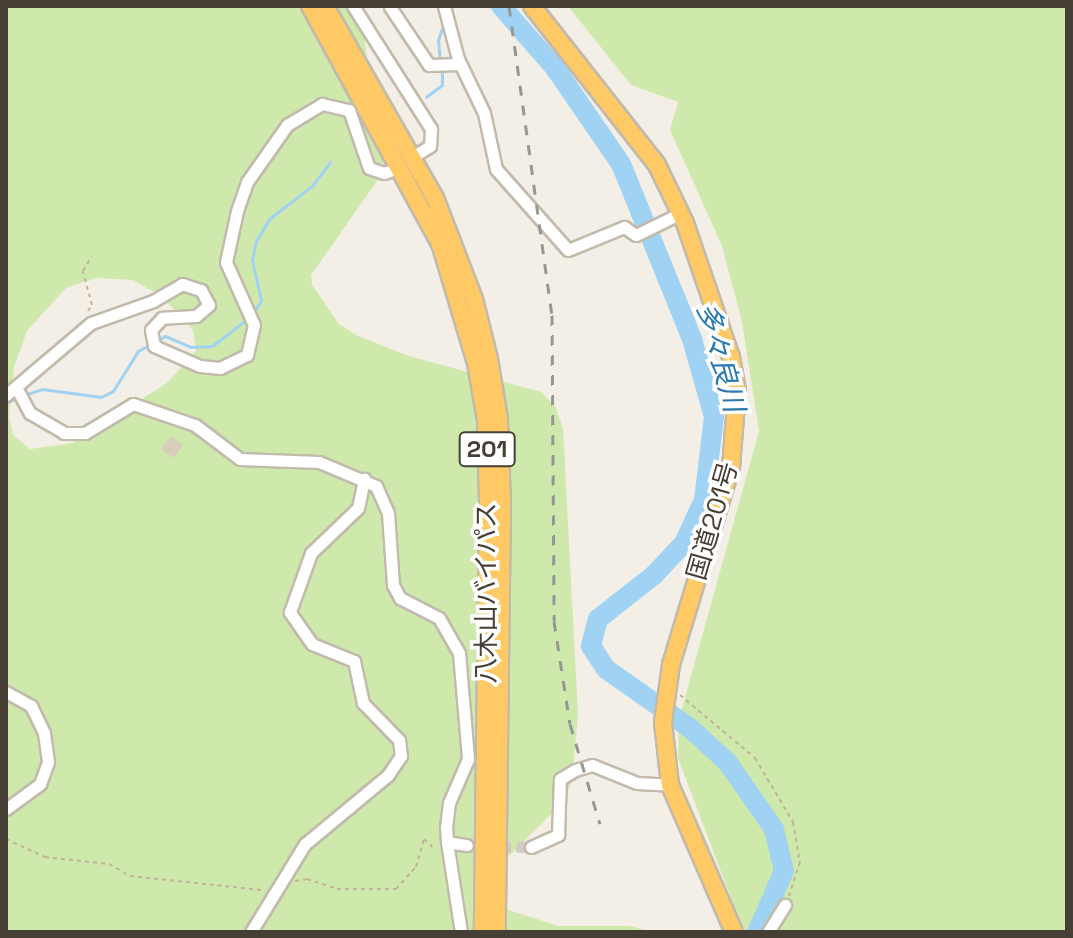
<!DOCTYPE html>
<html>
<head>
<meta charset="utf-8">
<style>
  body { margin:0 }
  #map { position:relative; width:1073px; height:938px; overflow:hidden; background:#f4efe6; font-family:"Space Grotesk","Noto Sans JP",sans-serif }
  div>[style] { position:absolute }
  .green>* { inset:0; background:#cfe9ad }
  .stream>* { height:3px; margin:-1.5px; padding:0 1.5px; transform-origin:1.5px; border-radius:1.5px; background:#a0d2f3 }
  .river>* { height:20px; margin:-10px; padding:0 10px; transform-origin:10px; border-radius:10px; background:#a0d2f3 }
  .building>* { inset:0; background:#d9cdbe }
  .minor-tunnel>* { height:11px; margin-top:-5.5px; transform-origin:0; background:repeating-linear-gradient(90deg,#d1ccc3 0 11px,transparent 0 16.5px) }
  .path>* { height:2px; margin-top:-1px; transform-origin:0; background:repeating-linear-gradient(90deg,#c2b299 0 4px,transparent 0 8px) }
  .roads { filter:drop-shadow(2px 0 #c2baab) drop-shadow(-2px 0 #c2baab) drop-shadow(0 2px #c2baab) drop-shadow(0 -2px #c2baab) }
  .minor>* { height:11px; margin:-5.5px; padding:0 5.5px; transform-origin:5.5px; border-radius:5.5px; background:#fff }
  .highway>* { height:16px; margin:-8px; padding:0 8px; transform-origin:8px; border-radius:8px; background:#ffc965 }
  .rail>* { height:3px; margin-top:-1.5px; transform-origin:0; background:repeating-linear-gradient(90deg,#969696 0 10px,transparent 0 20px) }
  span { translate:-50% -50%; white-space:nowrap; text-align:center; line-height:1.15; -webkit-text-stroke:7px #fff; paint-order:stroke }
  .shield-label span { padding:2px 6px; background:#fff; border:2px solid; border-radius:6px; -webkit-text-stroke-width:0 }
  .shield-label { font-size:24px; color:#463f35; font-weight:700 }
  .street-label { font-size:26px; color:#463f35 }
  .water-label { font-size:28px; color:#2979ae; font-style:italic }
  .frame { position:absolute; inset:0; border:8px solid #463f35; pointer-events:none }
</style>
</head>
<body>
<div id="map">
  <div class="green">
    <i style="clip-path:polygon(evenodd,6px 6px,361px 6px,369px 78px,387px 135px,384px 162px,377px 181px,311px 275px,312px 285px,339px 324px,358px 336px,409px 356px,541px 392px,555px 406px,563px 428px,578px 714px,572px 781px,563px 802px,494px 871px,505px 909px,559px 926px,630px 926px,651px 932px,6px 932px,6px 6px,96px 278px,133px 280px,160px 295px,193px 330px,196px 351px,167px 383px,73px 443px,30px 449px,13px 435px,9px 417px,14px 367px,27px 331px,66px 288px,96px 278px)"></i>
    <i style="clip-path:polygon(568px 6px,1067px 6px,1067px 932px,743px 930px,678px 758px,679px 719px,759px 431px,742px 322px,722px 246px,670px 130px,678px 102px,631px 85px)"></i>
  </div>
  <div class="stream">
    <i style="left:440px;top:62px;width:22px;rotate:-95deg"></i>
    <i style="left:438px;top:40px;width:18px;rotate:-71deg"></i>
    <i style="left:426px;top:97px;width:20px;rotate:-37deg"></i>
    <i style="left:442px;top:85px;width:16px;rotate:-90deg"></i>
    <i style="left:253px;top:313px;width:14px;rotate:-56deg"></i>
    <i style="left:261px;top:301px;width:42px;rotate:-102.4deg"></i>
    <i style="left:252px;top:260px;width:19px;rotate:-78deg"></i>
    <i style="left:256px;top:241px;width:27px;rotate:-59deg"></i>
    <i style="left:270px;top:218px;width:53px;rotate:-37.3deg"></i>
    <i style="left:312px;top:186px;width:30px;rotate:-53deg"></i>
    <i style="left:156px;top:341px;width:10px;rotate:-29deg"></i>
    <i style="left:165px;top:336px;width:28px;rotate:23deg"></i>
    <i style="left:191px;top:347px;width:21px;rotate:-3deg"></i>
    <i style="left:212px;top:346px;width:44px;rotate:-37.6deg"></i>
    <i style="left:24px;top:395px;width:19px;rotate:-18deg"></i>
    <i style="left:42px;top:389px;width:60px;rotate:7.7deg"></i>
    <i style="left:101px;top:397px;width:13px;rotate:-27deg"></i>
    <i style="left:113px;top:391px;width:47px;rotate:-58deg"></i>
    <i style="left:138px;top:351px;width:13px;rotate:-29deg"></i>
    <i style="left:6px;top:403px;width:12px;rotate:-24deg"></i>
  </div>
  <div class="river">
    <i style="left:501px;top:6px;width:82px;rotate:48.9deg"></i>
    <i style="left:555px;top:68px;width:116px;rotate:55.5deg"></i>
    <i style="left:621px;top:164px;width:189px;rotate:67.9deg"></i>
    <i style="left:692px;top:339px;width:81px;rotate:74.2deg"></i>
    <i style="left:714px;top:417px;width:84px;rotate:96.9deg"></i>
    <i style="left:704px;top:500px;width:47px;rotate:114.9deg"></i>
    <i style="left:684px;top:543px;width:44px;rotate:133.2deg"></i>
    <i style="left:654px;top:575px;width:71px;rotate:141.8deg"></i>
    <i style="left:598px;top:619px;width:28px;rotate:105deg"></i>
    <i style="left:591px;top:646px;width:27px;rotate:57deg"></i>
    <i style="left:606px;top:669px;width:103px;rotate:35.1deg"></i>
    <i style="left:690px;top:728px;width:52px;rotate:42.6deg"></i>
    <i style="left:728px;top:763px;width:80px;rotate:55.1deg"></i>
    <i style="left:774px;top:829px;width:43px;rotate:76.6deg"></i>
    <i style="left:784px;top:871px;width:67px;rotate:113.9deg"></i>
  </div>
  <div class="building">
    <i style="clip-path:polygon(171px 436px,183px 445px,174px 458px,161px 449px)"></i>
  </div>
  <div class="minor-tunnel">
    <i style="left:467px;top:845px;width:64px;rotate:1.8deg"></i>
  </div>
  <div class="path">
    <i style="left:88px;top:311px;width:7px;rotate:-56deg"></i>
    <i style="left:92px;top:305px;width:35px;rotate:-105deg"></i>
    <i style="left:83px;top:271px;width:17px;rotate:-59deg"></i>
    <i style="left:680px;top:695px;width:98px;rotate:40deg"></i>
    <i style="left:755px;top:758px;width:74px;rotate:59.3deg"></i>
    <i style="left:793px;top:822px;width:41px;rotate:80.1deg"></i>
    <i style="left:800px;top:862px;width:36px;rotate:108deg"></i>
    <i style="left:6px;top:839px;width:43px;rotate:24.8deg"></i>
    <i style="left:45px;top:857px;width:64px;rotate:6.2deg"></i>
    <i style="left:109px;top:864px;width:24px;rotate:30deg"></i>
    <i style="left:130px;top:876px;width:132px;rotate:6.1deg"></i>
    <i style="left:295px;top:881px;width:12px;rotate:-9deg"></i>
    <i style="left:307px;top:879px;width:32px;rotate:18deg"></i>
    <i style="left:337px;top:889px;width:59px"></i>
    <i style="left:396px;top:889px;width:30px;rotate:-48deg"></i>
    <i style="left:416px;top:867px;width:29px;rotate:-74deg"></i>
    <i style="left:424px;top:839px;width:16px;rotate:43deg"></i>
  </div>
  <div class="roads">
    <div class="minor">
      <i style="left:353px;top:6px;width:146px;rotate:57.6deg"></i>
      <i style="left:431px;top:129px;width:17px;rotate:93deg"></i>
      <i style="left:430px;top:146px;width:15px;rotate:148deg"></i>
      <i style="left:444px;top:6px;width:55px;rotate:75.2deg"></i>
      <i style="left:458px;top:59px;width:60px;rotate:64.3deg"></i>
      <i style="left:484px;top:113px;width:57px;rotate:77.9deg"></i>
      <i style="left:496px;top:169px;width:108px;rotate:48.4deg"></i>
      <i style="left:568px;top:250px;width:61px;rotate:-22.3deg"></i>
      <i style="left:624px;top:227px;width:14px;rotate:34deg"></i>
      <i style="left:636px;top:235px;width:50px;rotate:-26.1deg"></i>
      <i style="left:390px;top:7px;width:70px;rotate:56.1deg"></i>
      <i style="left:429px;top:65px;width:31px;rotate:-2deg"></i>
      <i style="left:17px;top:389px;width:27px;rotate:62deg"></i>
      <i style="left:30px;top:413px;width:39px;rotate:30deg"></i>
      <i style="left:64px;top:433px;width:21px"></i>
      <i style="left:85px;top:433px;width:56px;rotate:-31.1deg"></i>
      <i style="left:133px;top:404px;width:65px;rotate:18.7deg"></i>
      <i style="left:195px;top:425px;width:56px;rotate:37.1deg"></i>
      <i style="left:240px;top:459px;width:79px;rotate:2.2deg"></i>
      <i style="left:319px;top:462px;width:62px;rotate:22.8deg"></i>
      <i style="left:376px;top:486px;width:30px;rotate:66deg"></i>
      <i style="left:388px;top:513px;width:72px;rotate:86deg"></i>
      <i style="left:393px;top:585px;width:15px;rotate:62deg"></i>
      <i style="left:400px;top:598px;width:44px;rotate:27.1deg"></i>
      <i style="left:439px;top:618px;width:40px;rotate:60.3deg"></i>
      <i style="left:459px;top:653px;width:106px;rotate:85.1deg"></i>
      <i style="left:468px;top:759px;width:48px;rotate:113.4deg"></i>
      <i style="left:449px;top:803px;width:24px;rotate:97deg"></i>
      <i style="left:446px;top:827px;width:15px;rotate:86deg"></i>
      <i style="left:447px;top:842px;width:20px;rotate:9deg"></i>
      <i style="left:6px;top:395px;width:111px;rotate:-40.3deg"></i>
      <i style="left:91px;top:323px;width:66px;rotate:-19.5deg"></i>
      <i style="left:153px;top:301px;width:34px;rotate:-30deg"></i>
      <i style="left:182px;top:284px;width:20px;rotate:18deg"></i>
      <i style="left:201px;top:290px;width:17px;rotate:62deg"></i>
      <i style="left:209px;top:305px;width:17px;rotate:140deg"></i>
      <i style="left:196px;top:316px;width:34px;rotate:177deg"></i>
      <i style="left:162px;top:318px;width:16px;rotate:133deg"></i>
      <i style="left:151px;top:330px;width:16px;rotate:79deg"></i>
      <i style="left:154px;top:346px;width:50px;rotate:23.5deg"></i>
      <i style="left:200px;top:366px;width:20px;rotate:6deg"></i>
      <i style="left:220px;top:368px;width:30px;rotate:-26deg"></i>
      <i style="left:247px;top:355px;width:31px;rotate:-77deg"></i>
      <i style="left:254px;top:325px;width:69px;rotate:-114deg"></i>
      <i style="left:226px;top:262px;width:52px;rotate:-77.8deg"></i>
      <i style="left:237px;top:211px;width:31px;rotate:-71deg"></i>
      <i style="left:247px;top:182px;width:70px;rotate:-54.9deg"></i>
      <i style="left:287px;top:125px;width:41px;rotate:-31deg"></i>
      <i style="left:322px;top:104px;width:28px;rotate:13deg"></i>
      <i style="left:349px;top:110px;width:61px;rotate:71deg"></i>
      <i style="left:369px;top:168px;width:16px;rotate:18deg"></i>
      <i style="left:384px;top:173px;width:12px;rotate:-20deg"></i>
      <i style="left:6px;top:692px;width:29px;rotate:29deg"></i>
      <i style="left:31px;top:706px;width:30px;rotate:64deg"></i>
      <i style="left:44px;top:733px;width:29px;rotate:82deg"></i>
      <i style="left:48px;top:762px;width:23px;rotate:110deg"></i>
      <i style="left:40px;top:784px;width:42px;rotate:143.7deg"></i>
      <i style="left:447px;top:842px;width:91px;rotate:81.2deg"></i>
      <i style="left:531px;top:847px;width:30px;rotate:-24deg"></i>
      <i style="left:558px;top:835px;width:56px;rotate:-88deg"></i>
      <i style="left:560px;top:779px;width:17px;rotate:-31deg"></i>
      <i style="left:575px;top:770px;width:18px;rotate:-16deg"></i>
      <i style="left:592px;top:765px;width:48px;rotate:21.8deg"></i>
      <i style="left:637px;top:783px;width:33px;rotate:3deg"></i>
      <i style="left:251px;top:932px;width:103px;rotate:-58.5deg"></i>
      <i style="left:305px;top:844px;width:108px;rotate:-39.7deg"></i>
      <i style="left:388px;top:775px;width:23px;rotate:-56deg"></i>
      <i style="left:401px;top:756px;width:16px;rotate:-97deg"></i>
      <i style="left:399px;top:740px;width:52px;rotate:-134.2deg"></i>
      <i style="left:363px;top:703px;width:43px;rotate:-102.1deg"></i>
      <i style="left:354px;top:661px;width:45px;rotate:-158deg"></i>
      <i style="left:312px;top:644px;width:39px;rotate:-125deg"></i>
      <i style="left:290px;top:612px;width:63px;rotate:-70.4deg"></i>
      <i style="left:311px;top:553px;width:65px;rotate:-43.8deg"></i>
      <i style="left:358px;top:508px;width:30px;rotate:-78deg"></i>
      <i style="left:768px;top:932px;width:32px;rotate:-58deg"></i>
    </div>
    <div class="highway">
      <i style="left:310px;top:6px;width:270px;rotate:61.3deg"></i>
      <i style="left:440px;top:243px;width:125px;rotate:73.3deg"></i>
      <i style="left:476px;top:363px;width:58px;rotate:80deg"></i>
      <i style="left:486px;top:420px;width:84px;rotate:88.6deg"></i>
      <i style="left:488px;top:504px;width:428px;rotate:90.7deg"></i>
      <i style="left:325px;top:6px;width:221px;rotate:60.2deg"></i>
      <i style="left:435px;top:198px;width:108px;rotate:68.9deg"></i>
      <i style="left:474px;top:299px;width:62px;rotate:76deg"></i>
      <i style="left:489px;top:359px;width:61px;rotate:80.5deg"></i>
      <i style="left:499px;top:419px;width:84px;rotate:88deg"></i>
      <i style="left:502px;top:503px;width:429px;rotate:90.7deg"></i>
      <i style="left:532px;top:6px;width:202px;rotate:51.8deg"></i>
      <i style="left:657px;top:165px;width:64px;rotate:64.2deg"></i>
      <i style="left:685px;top:223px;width:142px;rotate:71.1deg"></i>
      <i style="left:731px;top:357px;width:35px;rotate:80deg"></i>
      <i style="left:737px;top:391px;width:76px;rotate:94.5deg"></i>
      <i style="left:731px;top:467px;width:207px;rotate:106.9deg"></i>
      <i style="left:671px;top:665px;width:58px;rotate:98deg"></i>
      <i style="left:663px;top:722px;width:63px;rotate:83.7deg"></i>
      <i style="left:670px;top:785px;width:160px;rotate:66.5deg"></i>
    </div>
  </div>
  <div class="rail">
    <i style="left:509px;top:6px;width:312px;rotate:82.1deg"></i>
    <i style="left:552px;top:315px;width:306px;rotate:89.6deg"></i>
    <i style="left:554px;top:621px;width:104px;rotate:81.2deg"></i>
    <i style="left:570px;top:724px;width:104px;rotate:73.3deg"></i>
  </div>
  <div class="shield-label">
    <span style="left:487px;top:449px">201</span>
  </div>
  <div class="street-label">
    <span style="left:713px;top:521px;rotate:-74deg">国道201号</span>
    <span style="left:487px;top:593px;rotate:-90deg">八木山バイパス</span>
  </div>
  <div class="water-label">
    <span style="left:721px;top:357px;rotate:75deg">多々良川</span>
  </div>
  <div class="frame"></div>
</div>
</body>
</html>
